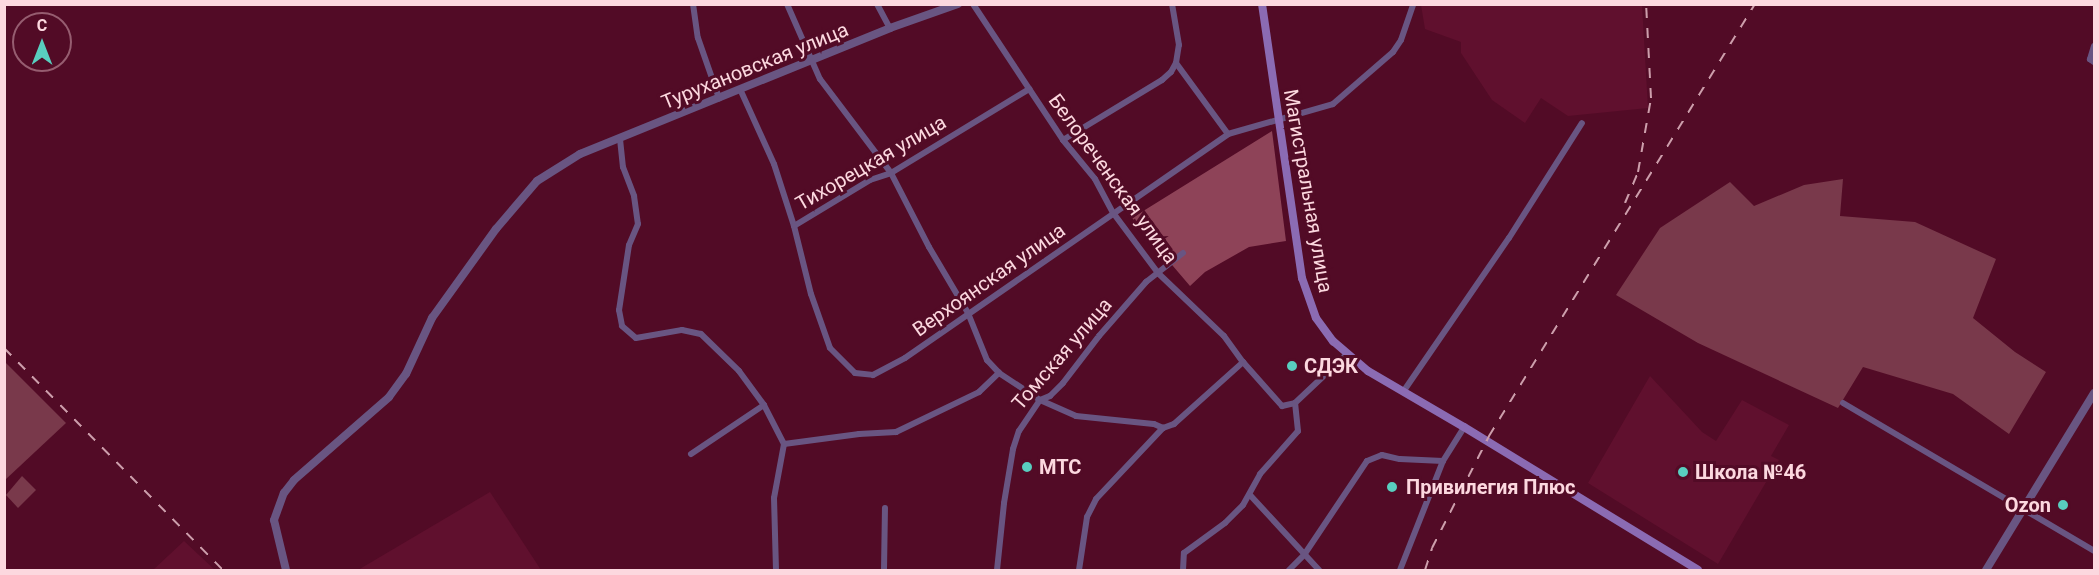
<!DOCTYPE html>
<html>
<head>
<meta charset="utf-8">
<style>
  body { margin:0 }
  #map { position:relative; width:2099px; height:575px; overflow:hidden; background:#520b26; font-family:Roboto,sans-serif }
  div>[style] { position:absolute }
  .built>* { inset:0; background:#60102e }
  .green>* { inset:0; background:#79394b }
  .forest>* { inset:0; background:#8e4358 }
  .minor>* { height:6px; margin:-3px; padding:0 3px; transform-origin:3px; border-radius:3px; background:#695582 }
  .tertiary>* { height:8px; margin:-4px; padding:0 4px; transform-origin:4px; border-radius:4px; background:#695582 }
  .secondary>* { height:8px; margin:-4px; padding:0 4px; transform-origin:4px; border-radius:4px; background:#8b6bb3 }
  .rail>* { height:2px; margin-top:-1px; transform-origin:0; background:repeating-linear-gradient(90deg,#cd9fac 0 10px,transparent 0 20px) }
  .dots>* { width:16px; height:16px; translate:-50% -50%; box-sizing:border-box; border:3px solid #520b26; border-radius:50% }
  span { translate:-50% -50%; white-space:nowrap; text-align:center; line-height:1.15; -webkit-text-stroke:6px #520b26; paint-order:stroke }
  .street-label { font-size:20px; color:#fcd8df }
  .poi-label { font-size:20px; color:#fcd8df; font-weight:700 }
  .left { translate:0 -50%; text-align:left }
  .right { translate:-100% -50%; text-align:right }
  .frame { position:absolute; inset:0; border:6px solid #fcd8df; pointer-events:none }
  .north { position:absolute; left:12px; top:12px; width:60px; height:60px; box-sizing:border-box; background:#520b26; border:2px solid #965d70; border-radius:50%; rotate:0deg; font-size:16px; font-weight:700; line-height:24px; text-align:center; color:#fcd8df }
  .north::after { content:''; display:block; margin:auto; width:21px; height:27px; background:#59cebf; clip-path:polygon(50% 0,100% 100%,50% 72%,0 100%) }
</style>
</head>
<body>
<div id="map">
  <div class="built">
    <i style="clip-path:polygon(1421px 5px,1642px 5px,1648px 108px,1568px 116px,1541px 98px,1525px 123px,1492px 100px,1461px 53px,1461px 42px,1425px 29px)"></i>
    <i style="clip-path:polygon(1650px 376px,1702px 432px,1716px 441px,1742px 400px,1789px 425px,1771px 456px,1779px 460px,1718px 564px,1588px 483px)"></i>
    <i style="clip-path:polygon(490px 492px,541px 570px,358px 570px)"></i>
    <i style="clip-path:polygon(184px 541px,215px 570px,153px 570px)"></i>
  </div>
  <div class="green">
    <i style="clip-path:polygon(1843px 179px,1840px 216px,1915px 222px,1996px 259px,1973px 318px,2015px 352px,2046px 372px,2009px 434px,1953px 394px,1863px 367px,1838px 408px,1698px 343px,1616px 295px,1660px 228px,1730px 182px,1754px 206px,1804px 185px)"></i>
    <i style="clip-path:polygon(5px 362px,66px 423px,5px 480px)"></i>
    <i style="clip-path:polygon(22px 476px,36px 490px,18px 508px,6px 495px)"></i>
  </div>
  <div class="forest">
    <i style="clip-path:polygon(1272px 131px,1286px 241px,1249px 247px,1205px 272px,1190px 286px,1132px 218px)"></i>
  </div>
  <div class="minor">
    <i style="left:693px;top:4px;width:34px;rotate:82deg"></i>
    <i style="left:698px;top:38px;width:64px;rotate:70.7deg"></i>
    <i style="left:787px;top:4px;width:82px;rotate:66.3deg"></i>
    <i style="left:820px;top:79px;width:118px;rotate:52.9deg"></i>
    <i style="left:891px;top:173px;width:83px;rotate:62.8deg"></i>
    <i style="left:929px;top:247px;width:77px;rotate:59.4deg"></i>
    <i style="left:968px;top:313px;width:51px;rotate:68deg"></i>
    <i style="left:987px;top:360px;width:18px;rotate:47deg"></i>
    <i style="left:999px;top:373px;width:49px;rotate:33.4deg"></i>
    <i style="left:1040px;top:400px;width:39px;rotate:24deg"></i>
    <i style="left:1076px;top:416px;width:78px;rotate:5.9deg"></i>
    <i style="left:1154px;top:424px;width:10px;rotate:24deg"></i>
    <i style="left:877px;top:4px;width:27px;rotate:62deg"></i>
    <i style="left:973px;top:4px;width:163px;rotate:56.5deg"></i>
    <i style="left:1063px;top:140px;width:50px;rotate:50.6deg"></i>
    <i style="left:1095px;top:179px;width:40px;rotate:62deg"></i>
    <i style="left:1114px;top:214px;width:74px;rotate:53.3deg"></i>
    <i style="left:1158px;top:273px;width:91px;rotate:43.7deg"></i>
    <i style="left:1224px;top:336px;width:32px;rotate:54deg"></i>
    <i style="left:1243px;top:362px;width:59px;rotate:48.4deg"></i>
    <i style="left:1282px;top:406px;width:13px;rotate:-13deg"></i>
    <i style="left:1295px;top:403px;width:70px;rotate:-43.3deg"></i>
    <i style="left:2094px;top:46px;width:14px;rotate:107deg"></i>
    <i style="left:2090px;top:59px;width:5px;rotate:37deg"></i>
    <i style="left:1176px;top:63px;width:88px;rotate:53.8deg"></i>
    <i style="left:740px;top:89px;width:82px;rotate:65.6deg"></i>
    <i style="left:774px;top:164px;width:65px;rotate:72.1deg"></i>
    <i style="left:794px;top:226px;width:89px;rotate:-31.2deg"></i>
    <i style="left:870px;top:180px;width:22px;rotate:-18deg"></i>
    <i style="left:891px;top:173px;width:162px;rotate:-31.3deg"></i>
    <i style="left:620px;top:139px;width:28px;rotate:84deg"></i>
    <i style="left:623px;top:167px;width:31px;rotate:69deg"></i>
    <i style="left:634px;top:196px;width:28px;rotate:82deg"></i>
    <i style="left:638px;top:224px;width:23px;rotate:113deg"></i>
    <i style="left:629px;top:245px;width:66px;rotate:98.7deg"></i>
    <i style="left:619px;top:310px;width:16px;rotate:79deg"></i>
    <i style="left:622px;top:326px;width:18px;rotate:41deg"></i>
    <i style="left:636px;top:338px;width:47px;rotate:-9.9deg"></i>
    <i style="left:682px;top:330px;width:19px;rotate:12deg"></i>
    <i style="left:701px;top:334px;width:53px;rotate:44.2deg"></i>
    <i style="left:739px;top:371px;width:42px;rotate:53.7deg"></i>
    <i style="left:764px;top:405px;width:44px;rotate:62.9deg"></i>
    <i style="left:784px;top:444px;width:55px;rotate:100.5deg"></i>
    <i style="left:774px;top:498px;width:72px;rotate:88.4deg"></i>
    <i style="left:1063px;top:140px;width:116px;rotate:-31.2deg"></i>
    <i style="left:1162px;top:80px;width:12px;rotate:-42deg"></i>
    <i style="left:1171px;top:72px;width:10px;rotate:-61deg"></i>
    <i style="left:1176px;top:63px;width:18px;rotate:-81deg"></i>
    <i style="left:1179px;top:45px;width:42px;rotate:-99.7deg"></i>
    <i style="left:794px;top:226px;width:70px;rotate:76deg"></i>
    <i style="left:811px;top:294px;width:57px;rotate:70.6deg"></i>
    <i style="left:830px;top:348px;width:35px;rotate:45deg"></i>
    <i style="left:855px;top:373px;width:18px;rotate:6deg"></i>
    <i style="left:873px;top:375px;width:36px;rotate:-28deg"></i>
    <i style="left:905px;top:358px;width:393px;rotate:-34.7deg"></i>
    <i style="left:1228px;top:134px;width:109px;rotate:-15.9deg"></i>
    <i style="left:1333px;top:104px;width:79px;rotate:-40.9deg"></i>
    <i style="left:1393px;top:52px;width:14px;rotate:-56deg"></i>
    <i style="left:1401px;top:40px;width:37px;rotate:-71deg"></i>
    <i style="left:1403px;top:392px;width:187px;rotate:-55.5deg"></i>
    <i style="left:1509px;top:238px;width:136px;rotate:-57.6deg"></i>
    <i style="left:1843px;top:403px;width:291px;rotate:30.5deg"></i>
    <i style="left:784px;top:444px;width:76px;rotate:-7.6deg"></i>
    <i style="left:859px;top:434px;width:37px;rotate:-3deg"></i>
    <i style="left:896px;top:432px;width:92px;rotate:-25.7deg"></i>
    <i style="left:979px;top:392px;width:28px;rotate:-44deg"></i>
    <i style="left:691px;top:454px;width:88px;rotate:-33.9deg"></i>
    <i style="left:1250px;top:495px;width:102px;rotate:47.4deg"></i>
    <i style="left:884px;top:570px;width:62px;rotate:-89.1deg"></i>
    <i style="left:997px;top:570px;width:67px;rotate:-84deg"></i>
    <i style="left:1004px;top:503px;width:55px;rotate:-80.5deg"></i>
    <i style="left:1013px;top:449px;width:19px;rotate:-72deg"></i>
    <i style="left:1019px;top:431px;width:37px;rotate:-56deg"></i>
    <i style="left:1040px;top:400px;width:11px;rotate:-22deg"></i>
    <i style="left:1050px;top:396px;width:18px;rotate:-45deg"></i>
    <i style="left:1063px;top:383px;width:59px;rotate:-52.5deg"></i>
    <i style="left:1099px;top:336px;width:72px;rotate:-49deg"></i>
    <i style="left:1146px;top:282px;width:47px;rotate:-38.1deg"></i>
    <i style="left:1079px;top:570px;width:54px;rotate:-81.4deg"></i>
    <i style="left:1087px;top:517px;width:20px;rotate:-63deg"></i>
    <i style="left:1096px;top:499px;width:98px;rotate:-46.7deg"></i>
    <i style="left:1163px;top:428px;width:12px;rotate:-20deg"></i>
    <i style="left:1174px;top:424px;width:93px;rotate:-41.9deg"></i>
    <i style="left:1183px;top:570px;width:17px;rotate:-87deg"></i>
    <i style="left:1184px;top:553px;width:51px;rotate:-36.2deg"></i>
    <i style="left:1225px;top:523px;width:25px;rotate:-45deg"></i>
    <i style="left:1243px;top:505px;width:35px;rotate:-61deg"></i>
    <i style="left:1260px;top:474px;width:57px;rotate:-48.5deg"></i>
    <i style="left:1298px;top:431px;width:28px;rotate:-96deg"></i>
    <i style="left:1289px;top:570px;width:21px;rotate:-45deg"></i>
    <i style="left:1304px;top:555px;width:113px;rotate:-56.2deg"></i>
    <i style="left:1367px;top:461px;width:16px;rotate:-22deg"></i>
    <i style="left:1382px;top:455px;width:18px;rotate:13deg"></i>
    <i style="left:1400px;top:459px;width:43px;rotate:2.7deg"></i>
    <i style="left:1400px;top:570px;width:117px;rotate:-68.5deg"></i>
    <i style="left:1443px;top:461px;width:40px;rotate:-58deg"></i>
  </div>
  <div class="tertiary">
    <i style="left:286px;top:570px;width:51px;rotate:-103.5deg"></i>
    <i style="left:274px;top:520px;width:29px;rotate:-70deg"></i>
    <i style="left:284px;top:493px;width:16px;rotate:-52deg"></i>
    <i style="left:294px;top:480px;width:126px;rotate:-41.1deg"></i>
    <i style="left:389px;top:397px;width:29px;rotate:-54deg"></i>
    <i style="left:406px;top:374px;width:62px;rotate:-65.1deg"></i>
    <i style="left:432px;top:318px;width:110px;rotate:-54.3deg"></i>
    <i style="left:496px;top:229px;width:63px;rotate:-49.5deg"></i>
    <i style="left:537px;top:181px;width:51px;rotate:-32.1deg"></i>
    <i style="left:580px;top:154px;width:335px;rotate:-22.1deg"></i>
    <i style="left:890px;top:28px;width:72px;rotate:-19.4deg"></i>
    <i style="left:1986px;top:570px;width:207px;rotate:-58.6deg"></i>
  </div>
  <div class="secondary">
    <i style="left:1262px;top:4px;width:277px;rotate:81.7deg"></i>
    <i style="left:1302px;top:278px;width:42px;rotate:70.7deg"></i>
    <i style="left:1316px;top:318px;width:29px;rotate:54deg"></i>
    <i style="left:1333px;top:341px;width:46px;rotate:40.6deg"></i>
    <i style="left:1368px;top:371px;width:111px;rotate:30.3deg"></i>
    <i style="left:1464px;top:427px;width:274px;rotate:31.4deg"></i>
  </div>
  <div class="rail">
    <i style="left:1625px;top:203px;width:34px;rotate:-67deg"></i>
    <i style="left:1638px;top:172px;width:75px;rotate:-80deg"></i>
    <i style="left:1651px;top:98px;width:94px;rotate:-93deg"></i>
    <i style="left:4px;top:348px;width:312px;rotate:45.4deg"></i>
    <i style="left:1425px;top:570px;width:23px;rotate:-72deg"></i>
    <i style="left:1432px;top:548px;width:126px;rotate:-63deg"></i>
    <i style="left:1489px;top:436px;width:507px;rotate:-58.38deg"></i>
  </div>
  <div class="dots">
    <i style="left:1292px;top:366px;background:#59cebf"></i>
    <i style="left:1027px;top:467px;background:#59cebf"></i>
    <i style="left:1683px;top:472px;background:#59cebf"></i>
    <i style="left:1392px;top:487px;background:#59cebf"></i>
    <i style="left:2063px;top:505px;background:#59cebf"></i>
  </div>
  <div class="street-label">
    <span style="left:755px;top:66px;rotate:-22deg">Турухановская улица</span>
    <span style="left:871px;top:163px;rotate:-30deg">Тихорецкая улица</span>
    <span style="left:1113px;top:179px;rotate:54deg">Белореченская улица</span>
    <span style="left:1308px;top:191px;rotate:80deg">Магистральная улица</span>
    <span style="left:989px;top:280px;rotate:-35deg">Верхоянская улица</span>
    <span style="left:1062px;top:354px;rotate:-49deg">Томская улица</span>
  </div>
  <div class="poi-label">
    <span class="left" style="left:1304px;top:366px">СДЭК</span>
    <span class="left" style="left:1039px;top:467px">МТС</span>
    <span class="left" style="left:1695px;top:472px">Школа №46</span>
    <span class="left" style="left:1406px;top:487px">Привилегия Плюс</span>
    <span class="right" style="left:2051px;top:505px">Ozon</span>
  </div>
  <div class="frame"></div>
  <div class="north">С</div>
</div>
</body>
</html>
